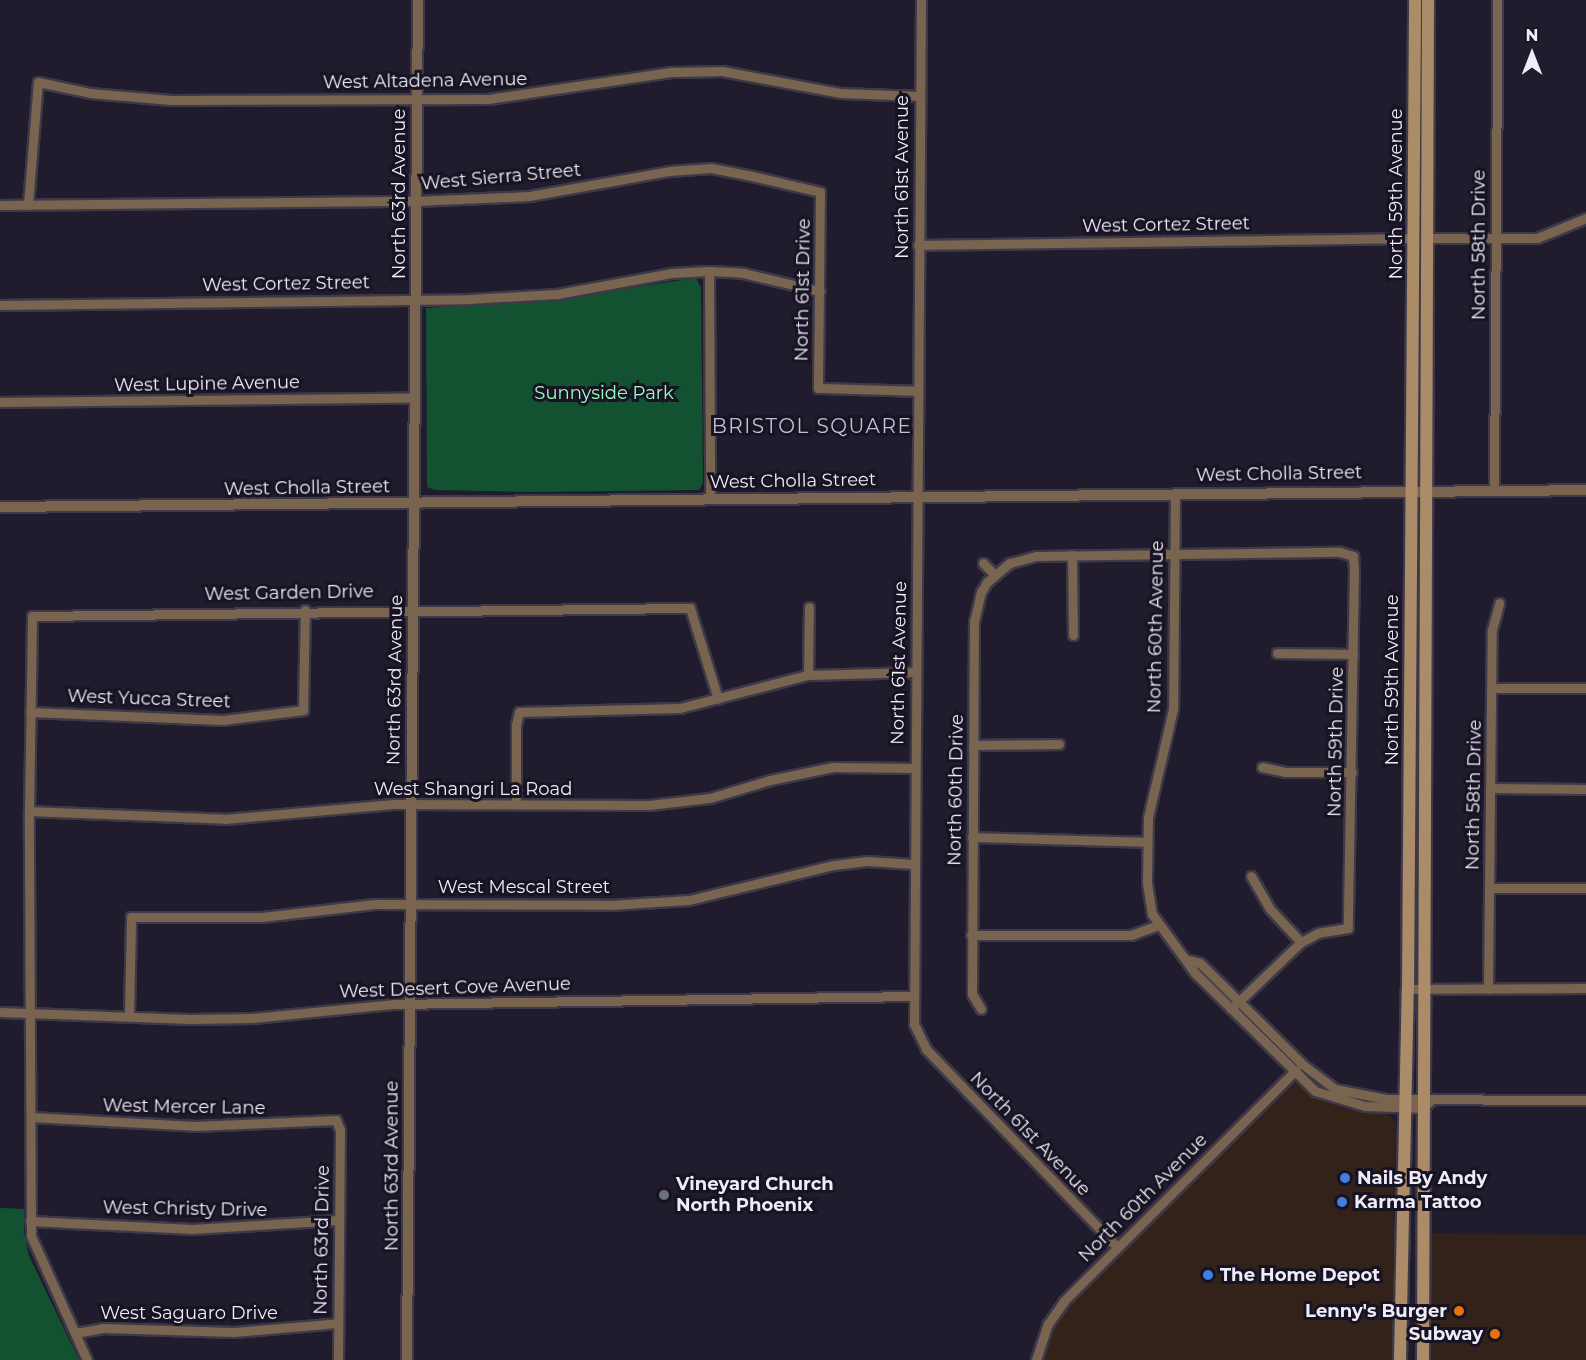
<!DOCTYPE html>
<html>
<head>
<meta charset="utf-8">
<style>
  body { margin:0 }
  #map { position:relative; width:1586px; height:1360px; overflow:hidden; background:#201c2d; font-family:Montserrat,sans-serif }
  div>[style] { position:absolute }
  .commercial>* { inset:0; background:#33221a }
  .green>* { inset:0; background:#125230 }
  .roads { filter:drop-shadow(2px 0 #3d3949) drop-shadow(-2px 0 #3d3949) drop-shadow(0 2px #3d3949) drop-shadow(0 -2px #3d3949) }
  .minor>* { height:9px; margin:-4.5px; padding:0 4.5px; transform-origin:4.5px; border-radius:4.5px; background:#78644f }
  .tertiary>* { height:10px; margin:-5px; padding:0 5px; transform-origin:5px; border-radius:5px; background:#78644f }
  .secondary>* { height:12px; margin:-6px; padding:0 6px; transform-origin:6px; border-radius:6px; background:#ab8b68 }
  .dots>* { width:16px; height:16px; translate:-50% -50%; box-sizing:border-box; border:3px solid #171323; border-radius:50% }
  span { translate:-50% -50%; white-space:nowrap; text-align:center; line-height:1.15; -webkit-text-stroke:6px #171323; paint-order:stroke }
  .street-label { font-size:18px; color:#eeecf8 }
  .park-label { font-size:18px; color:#9efbc0 }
  .poi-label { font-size:18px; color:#eeecf8; font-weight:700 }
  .left { translate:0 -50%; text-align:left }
  .right { translate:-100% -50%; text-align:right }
  .neighbourhood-label { font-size:20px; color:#c3bfd6; letter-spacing:1.5px }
  .north { position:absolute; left:1502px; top:24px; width:60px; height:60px; -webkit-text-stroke:4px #171323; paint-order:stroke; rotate:0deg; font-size:16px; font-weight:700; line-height:24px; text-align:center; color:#eeecf8 }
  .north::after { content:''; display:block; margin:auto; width:21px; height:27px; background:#eeecf8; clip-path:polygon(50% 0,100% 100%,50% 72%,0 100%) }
</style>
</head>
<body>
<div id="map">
  <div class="commercial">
    <i style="clip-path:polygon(1294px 1083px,1345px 1109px,1387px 1114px,1396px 1121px,1392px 1360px,1041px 1360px,1048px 1334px,1063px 1309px)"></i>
    <i style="clip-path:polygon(1430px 1233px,1586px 1235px,1586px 1360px,1431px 1360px)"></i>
  </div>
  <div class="green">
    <i style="clip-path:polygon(696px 278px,701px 288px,703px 483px,699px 490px,529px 492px,435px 490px,427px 487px,426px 308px,545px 301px)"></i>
    <i style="clip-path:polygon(0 1208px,24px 1209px,24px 1233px,29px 1256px,79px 1360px,0 1360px)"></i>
  </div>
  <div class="roads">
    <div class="minor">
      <i style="left:921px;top:0;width:1024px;rotate:90.39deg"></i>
      <i style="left:914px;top:1024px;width:28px;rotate:64deg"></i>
      <i style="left:926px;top:1049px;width:274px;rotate:46deg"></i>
      <i style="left:0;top:205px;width:416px;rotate:-0.6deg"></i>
      <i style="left:416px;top:201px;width:113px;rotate:-2.5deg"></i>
      <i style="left:529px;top:196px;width:142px;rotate:-10.1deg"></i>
      <i style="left:669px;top:171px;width:42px;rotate:-4.1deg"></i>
      <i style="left:711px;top:168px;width:42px;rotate:11deg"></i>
      <i style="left:752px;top:176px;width:70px;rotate:13.2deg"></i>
      <i style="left:820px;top:192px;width:196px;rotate:90.6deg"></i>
      <i style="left:818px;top:388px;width:100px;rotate:1.7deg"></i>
      <i style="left:28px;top:205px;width:123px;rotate:-85.4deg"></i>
      <i style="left:38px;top:82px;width:53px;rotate:11.9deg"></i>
      <i style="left:90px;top:93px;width:81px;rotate:4.9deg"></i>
      <i style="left:171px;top:100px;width:317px;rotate:-0.2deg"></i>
      <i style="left:488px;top:99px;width:185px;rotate:-8.4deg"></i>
      <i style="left:671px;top:72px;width:51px;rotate:-1.1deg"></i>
      <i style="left:722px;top:71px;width:121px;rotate:10.5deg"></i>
      <i style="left:841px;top:93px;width:78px;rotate:2.2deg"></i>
      <i style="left:1428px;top:238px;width:109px"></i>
      <i style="left:1537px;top:238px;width:53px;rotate:-22.2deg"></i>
      <i style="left:918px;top:245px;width:496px;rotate:-0.8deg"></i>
      <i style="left:709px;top:271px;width:227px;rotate:89.7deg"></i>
      <i style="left:0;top:305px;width:469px;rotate:-0.7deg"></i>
      <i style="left:469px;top:299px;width:88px;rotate:-3.3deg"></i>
      <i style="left:557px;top:294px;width:116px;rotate:-10.4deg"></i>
      <i style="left:671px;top:273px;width:38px;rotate:-3deg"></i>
      <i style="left:709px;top:271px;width:34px;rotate:3deg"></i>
      <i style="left:743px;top:273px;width:79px;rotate:13.2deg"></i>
      <i style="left:0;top:402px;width:414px;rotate:-0.6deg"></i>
      <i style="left:1494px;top:489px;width:489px;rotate:-89.6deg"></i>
      <i style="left:1175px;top:493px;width:216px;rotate:90.5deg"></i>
      <i style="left:1173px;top:709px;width:111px;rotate:103deg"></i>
      <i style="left:1148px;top:817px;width:66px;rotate:90.9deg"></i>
      <i style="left:1147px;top:883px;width:31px;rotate:81deg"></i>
      <i style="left:1152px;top:914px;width:73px;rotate:53.9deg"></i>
      <i style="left:1195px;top:973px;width:168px;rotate:44.5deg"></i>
      <i style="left:1315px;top:1091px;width:52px;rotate:16.7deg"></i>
      <i style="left:1365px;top:1106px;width:58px;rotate:2deg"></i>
      <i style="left:1423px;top:1108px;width:13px;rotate:-45deg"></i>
      <i style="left:1072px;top:555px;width:80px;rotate:89.3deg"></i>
      <i style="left:983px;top:563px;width:16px;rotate:45deg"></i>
      <i style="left:1277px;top:653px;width:76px;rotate:0.8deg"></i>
      <i style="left:808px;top:675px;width:68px;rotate:-89.2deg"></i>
      <i style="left:1491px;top:688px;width:95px"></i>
      <i style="left:30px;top:712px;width:193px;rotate:2.4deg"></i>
      <i style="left:223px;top:720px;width:81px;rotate:-7.1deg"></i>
      <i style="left:303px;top:710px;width:100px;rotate:-88.9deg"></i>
      <i style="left:973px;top:745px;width:86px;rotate:-0.7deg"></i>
      <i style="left:1262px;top:767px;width:24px;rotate:12deg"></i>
      <i style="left:1285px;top:772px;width:67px"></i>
      <i style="left:1490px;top:788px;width:96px;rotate:0.6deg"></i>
      <i style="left:516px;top:804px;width:79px;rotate:-90deg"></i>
      <i style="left:516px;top:725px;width:13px;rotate:-77deg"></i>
      <i style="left:519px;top:712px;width:161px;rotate:-1.4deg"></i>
      <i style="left:680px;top:708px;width:132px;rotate:-14.5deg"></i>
      <i style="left:808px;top:675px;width:107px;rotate:-1.6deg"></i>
      <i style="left:29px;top:811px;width:196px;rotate:2.3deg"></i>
      <i style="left:225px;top:819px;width:169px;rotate:-5.1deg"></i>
      <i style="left:393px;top:804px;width:256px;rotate:0.2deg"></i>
      <i style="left:649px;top:805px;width:61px;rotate:-6.5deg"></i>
      <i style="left:710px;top:798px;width:63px;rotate:-16.7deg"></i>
      <i style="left:770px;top:780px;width:64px;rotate:-11.7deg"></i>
      <i style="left:833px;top:767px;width:81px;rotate:0.7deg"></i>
      <i style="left:972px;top:837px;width:175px;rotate:1.6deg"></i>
      <i style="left:1251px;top:876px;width:38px;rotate:60deg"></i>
      <i style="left:1270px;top:909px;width:45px;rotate:46.8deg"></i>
      <i style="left:1489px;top:888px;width:97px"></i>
      <i style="left:971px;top:935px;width:160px"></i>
      <i style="left:1131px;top:935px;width:29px;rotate:-20deg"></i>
      <i style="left:1189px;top:960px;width:11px;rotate:15deg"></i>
      <i style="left:1200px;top:963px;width:144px;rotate:44.7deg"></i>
      <i style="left:1302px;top:1064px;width:41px;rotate:37.1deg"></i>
      <i style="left:1335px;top:1089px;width:52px;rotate:11.1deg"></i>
      <i style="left:1386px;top:1099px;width:200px;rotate:0.3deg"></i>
      <i style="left:1408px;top:989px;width:178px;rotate:-0.3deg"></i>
      <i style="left:1488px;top:989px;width:359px;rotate:-89.4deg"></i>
      <i style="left:1492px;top:630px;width:28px;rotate:-75deg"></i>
      <i style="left:981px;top:1009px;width:17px;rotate:-121deg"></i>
      <i style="left:972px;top:994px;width:372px;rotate:-89.7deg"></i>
      <i style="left:974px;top:622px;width:31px;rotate:-77deg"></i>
      <i style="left:981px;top:592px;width:12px;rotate:-59deg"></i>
      <i style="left:987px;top:582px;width:30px;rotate:-40deg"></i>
      <i style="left:1010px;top:563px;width:27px;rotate:-15deg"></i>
      <i style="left:1036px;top:556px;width:304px;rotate:-0.8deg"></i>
      <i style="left:1340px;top:552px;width:14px;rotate:17deg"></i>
      <i style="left:1353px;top:556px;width:13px;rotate:86deg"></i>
      <i style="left:1354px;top:569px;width:359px;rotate:91deg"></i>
      <i style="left:1348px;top:928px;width:30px;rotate:171deg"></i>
      <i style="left:1318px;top:933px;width:19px;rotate:152deg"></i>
      <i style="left:1301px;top:942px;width:97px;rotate:136.3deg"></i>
      <i style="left:0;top:1012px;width:190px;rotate:2.1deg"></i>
      <i style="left:190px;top:1019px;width:63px;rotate:-0.9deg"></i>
      <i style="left:253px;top:1018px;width:142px;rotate:-5.7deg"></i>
      <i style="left:394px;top:1004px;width:518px;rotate:-0.88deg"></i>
      <i style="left:129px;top:1015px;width:98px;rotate:-88.8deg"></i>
      <i style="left:131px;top:917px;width:131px"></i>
      <i style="left:262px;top:917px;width:113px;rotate:-6.6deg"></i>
      <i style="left:374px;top:904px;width:236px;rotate:0.2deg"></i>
      <i style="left:610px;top:905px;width:79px;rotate:-3.6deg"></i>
      <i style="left:689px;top:900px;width:149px;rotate:-13.6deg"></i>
      <i style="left:834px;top:865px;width:33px;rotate:-7deg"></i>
      <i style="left:867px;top:861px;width:46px;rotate:3.7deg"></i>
      <i style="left:31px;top:1117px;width:164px;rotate:3.1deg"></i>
      <i style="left:195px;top:1126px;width:141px;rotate:-2.4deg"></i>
      <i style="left:336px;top:1120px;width:11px;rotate:68deg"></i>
      <i style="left:340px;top:1130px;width:230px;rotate:90.5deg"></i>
      <i style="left:30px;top:1221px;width:162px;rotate:2.8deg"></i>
      <i style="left:192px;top:1229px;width:147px;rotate:-3.5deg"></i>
      <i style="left:75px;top:1333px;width:27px;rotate:-10deg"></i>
      <i style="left:102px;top:1328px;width:132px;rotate:1.7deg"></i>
      <i style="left:234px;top:1332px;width:104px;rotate:-4.9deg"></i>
      <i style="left:87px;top:1360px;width:136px;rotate:-114.3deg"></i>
      <i style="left:31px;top:1236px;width:425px;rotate:-90.3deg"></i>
      <i style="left:29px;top:811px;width:195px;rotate:-89.1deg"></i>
      <i style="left:32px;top:616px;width:658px;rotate:-0.7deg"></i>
      <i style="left:690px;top:608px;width:95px;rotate:72.9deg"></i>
      <i style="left:1036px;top:1360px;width:38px;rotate:-72deg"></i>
      <i style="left:1048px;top:1324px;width:28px;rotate:-55deg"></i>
      <i style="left:1064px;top:1301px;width:327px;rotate:-44.9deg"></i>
    </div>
    <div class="tertiary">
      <i style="left:0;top:507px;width:1586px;rotate:-0.61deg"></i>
      <i style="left:407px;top:1360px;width:1360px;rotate:-89.54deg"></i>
    </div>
    <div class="secondary">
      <i style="left:1400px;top:1360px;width:371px;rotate:-88.8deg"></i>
      <i style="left:1408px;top:989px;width:989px;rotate:-89.59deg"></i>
      <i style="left:1423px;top:1360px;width:1360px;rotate:-89.79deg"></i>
    </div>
  </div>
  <div class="dots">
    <i style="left:1345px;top:1178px;background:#3f7fe0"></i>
    <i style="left:664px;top:1195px;background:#6b7280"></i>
    <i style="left:1342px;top:1202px;background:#3f7fe0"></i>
    <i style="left:1208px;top:1275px;background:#3f7fe0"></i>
    <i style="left:1459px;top:1311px;background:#e8710a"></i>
    <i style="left:1495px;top:1334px;background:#e8710a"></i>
  </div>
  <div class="street-label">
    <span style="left:425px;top:81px;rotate:-1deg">West Altadena Avenue</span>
    <span style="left:501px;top:177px;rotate:-5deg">West Sierra Street</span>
    <span style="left:902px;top:177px;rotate:-90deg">North 61st Avenue</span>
    <span style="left:399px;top:194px;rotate:-90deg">North 63rd Avenue</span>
    <span style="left:1396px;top:194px;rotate:-90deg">North 59th Avenue</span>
    <span style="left:1166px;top:225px;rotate:-1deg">West Cortez Street</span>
    <span style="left:1479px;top:245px;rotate:-90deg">North 58th Drive</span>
    <span style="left:286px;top:284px;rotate:-1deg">West Cortez Street</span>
    <span style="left:803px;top:290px;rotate:-89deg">North 61st Drive</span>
    <span style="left:207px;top:384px;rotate:-1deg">West Lupine Avenue</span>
    <span style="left:1279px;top:474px;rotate:-1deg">West Cholla Street</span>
    <span style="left:793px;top:481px;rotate:-1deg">West Cholla Street</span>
    <span style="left:307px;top:488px;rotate:-1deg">West Cholla Street</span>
    <span style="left:289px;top:593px;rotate:-1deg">West Garden Drive</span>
    <span style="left:1156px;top:627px;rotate:-89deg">North 60th Avenue</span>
    <span style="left:899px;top:663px;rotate:-89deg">North 61st Avenue</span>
    <span style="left:395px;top:680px;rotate:-89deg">North 63rd Avenue</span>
    <span style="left:1392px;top:680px;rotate:-90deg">North 59th Avenue</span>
    <span style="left:149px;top:699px;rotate:2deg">West Yucca Street</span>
    <span style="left:1336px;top:742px;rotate:-89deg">North 59th Drive</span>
    <span style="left:473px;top:789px">West Shangri La Road</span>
    <span style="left:956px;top:790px;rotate:-89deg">North 60th Drive</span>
    <span style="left:1474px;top:795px;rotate:-89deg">North 58th Drive</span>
    <span style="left:524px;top:887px">West Mescal Street</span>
    <span style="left:455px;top:988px;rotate:-2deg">West Desert Cove Avenue</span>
    <span style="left:184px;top:1107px;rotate:1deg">West Mercer Lane</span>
    <span style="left:1030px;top:1134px;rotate:46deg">North 61st Avenue</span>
    <span style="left:392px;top:1166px;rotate:-90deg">North 63rd Avenue</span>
    <span style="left:1143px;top:1198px;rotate:-45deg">North 60th Avenue</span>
    <span style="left:185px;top:1209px;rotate:1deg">West Christy Drive</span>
    <span style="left:322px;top:1240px;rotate:-89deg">North 63rd Drive</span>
    <span style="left:189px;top:1313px">West Saguaro Drive</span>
  </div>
  <div class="park-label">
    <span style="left:604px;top:393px">Sunnyside Park</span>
  </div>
  <div class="poi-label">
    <span class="left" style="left:1357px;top:1178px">Nails By Andy</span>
    <span class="left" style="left:676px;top:1195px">Vineyard Church<br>North Phoenix</span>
    <span class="left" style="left:1354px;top:1202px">Karma Tattoo</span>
    <span class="left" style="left:1220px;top:1275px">The Home Depot</span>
    <span class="right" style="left:1447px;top:1311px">Lenny's Burger</span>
    <span class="right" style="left:1483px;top:1334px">Subway</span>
  </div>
  <div class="neighbourhood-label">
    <span style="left:812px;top:426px">BRISTOL SQUARE</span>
  </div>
  <div class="north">N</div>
</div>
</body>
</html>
